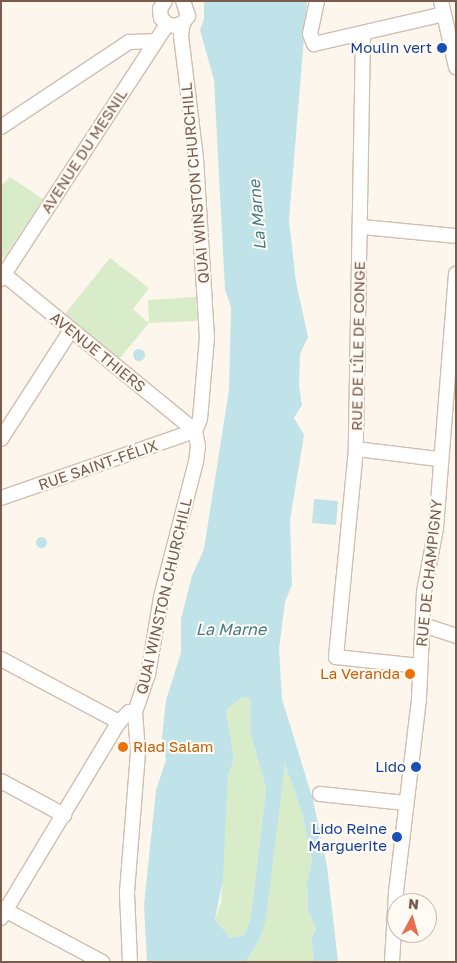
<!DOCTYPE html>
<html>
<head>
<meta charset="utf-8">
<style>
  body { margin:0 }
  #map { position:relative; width:457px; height:963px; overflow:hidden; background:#fdf6ec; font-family:"Golos Text",sans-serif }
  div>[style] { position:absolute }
  .green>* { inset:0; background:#d8ecc9 }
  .water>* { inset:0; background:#bfe3e8 }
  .round { border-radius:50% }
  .roads { filter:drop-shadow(1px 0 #d1beb0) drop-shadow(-1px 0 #d1beb0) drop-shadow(0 1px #d1beb0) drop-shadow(0 -1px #d1beb0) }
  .minor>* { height:14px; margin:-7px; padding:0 7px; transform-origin:7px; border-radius:7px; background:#fff }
  .dots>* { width:14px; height:14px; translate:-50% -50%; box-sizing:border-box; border:2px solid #fffaf3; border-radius:50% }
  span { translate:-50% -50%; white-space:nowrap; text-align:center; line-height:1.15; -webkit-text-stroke:4px #fffaf3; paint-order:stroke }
  .transit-label { font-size:15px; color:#164399 }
  .right { translate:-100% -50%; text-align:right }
  .street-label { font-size:15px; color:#7a5c4d }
  .food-label { font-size:15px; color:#c56008 }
  .left { translate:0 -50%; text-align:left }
  .water-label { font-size:16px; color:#437c86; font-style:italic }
  .frame { position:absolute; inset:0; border:2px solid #7a5c4d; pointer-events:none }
  .north { position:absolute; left:387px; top:893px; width:50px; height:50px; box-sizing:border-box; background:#fffaf3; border:1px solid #cabbb1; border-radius:50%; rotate:6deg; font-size:14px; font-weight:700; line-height:20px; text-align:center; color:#7a5c4d }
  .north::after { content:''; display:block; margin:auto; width:18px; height:22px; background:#e76f51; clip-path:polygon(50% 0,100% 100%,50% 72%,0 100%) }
</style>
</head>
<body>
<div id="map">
  <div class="green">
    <i style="clip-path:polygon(10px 177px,43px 199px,5px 257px,1px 258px,1px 186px)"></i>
    <i style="clip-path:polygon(110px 258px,149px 288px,133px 309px,149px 323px,148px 300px,196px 297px,197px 321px,149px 323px,119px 359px,65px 314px)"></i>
    <i style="clip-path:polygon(243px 697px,250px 698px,251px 735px,266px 787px,251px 916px,245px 935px,230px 938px,215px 919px,221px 903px,228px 776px,234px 759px,226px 710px)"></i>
    <i style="clip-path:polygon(285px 764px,302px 813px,312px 860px,307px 882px,308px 910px,316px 929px,311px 939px,314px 962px,246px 962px,260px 938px)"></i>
  </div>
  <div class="water">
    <i style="clip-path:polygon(evenodd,204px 1px,307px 1px,289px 220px,296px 282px,308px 337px,300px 354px,299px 385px,302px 405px,294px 418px,304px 435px,290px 520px,292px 585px,285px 602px,279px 649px,282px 699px,313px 800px,327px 866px,338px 962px,314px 962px,311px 939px,316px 929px,308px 910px,307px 882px,312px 860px,302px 813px,285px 764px,266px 919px,260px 938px,246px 962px,147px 962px,144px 905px,156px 790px,166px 760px,162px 737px,166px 700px,181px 653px,181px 619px,192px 576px,204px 549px,229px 390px,231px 307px,225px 290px,214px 80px,200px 30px,204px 19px,204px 1px,243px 697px,250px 698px,251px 735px,266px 788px,251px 916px,245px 935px,230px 938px,215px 919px,223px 880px,228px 776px,234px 759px,226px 710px,243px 697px)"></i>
    <i class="round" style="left:133px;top:349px;width:12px;height:12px"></i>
    <i style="clip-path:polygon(314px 499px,338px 501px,336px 525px,312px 523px)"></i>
    <i class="round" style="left:35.5px;top:536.5px;width:11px;height:11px"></i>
  </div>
  <div class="roads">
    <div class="minor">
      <i style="left:165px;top:1px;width:9px;rotate:122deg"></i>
      <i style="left:160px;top:9px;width:9px;rotate:84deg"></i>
      <i style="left:161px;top:18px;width:8px;rotate:45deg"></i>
      <i style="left:167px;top:24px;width:8px;rotate:14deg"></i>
      <i style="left:175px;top:26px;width:9px;rotate:-21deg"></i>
      <i style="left:183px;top:23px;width:9px;rotate:-54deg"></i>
      <i style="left:188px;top:16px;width:16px;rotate:-108deg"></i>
      <i style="left:317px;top:1px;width:34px;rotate:102deg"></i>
      <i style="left:310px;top:34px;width:11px;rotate:68deg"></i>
      <i style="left:314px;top:44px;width:133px;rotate:-13deg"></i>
      <i style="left:441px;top:1px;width:68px;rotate:77.2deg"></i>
      <i style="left:363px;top:34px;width:415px;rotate:91deg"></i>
      <i style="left:356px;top:449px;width:209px;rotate:95.5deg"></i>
      <i style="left:336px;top:657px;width:84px;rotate:6.1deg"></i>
      <i style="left:1px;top:127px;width:154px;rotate:-33.6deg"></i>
      <i style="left:129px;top:42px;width:25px;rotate:-2deg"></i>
      <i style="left:361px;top:227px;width:95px;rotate:5.4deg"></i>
      <i style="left:1px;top:272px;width:251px;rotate:39.3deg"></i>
      <i style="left:1px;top:279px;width:304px;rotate:-56.9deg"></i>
      <i style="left:1px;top:439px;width:130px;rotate:-57.3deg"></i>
      <i style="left:356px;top:449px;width:84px;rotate:6.9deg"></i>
      <i style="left:1px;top:498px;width:205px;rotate:-19.1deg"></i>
      <i style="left:423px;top:625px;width:35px;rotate:18deg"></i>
      <i style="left:1px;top:659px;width:134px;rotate:28.1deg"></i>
      <i style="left:1px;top:781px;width:72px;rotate:28.4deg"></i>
      <i style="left:320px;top:794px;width:86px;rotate:6deg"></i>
      <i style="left:1px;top:908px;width:115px;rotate:28.1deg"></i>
      <i style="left:1px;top:918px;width:229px;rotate:-59deg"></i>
      <i style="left:119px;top:722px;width:14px;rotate:-45deg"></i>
      <i style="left:129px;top:712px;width:6px"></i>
      <i style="left:130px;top:962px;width:70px;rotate:-92.5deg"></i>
      <i style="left:127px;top:892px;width:140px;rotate:-85.5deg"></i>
      <i style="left:138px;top:752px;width:40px;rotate:-94.3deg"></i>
      <i style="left:135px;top:712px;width:39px;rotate:-71deg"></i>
      <i style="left:148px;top:675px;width:79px;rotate:-80.5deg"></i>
      <i style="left:161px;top:597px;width:139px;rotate:-75.5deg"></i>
      <i style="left:196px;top:462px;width:16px;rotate:-83deg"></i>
      <i style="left:198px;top:446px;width:15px;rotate:-101deg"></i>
      <i style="left:195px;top:431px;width:13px;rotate:-67deg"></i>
      <i style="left:200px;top:419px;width:81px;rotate:-85.1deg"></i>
      <i style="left:207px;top:338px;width:180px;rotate:-93.5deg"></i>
      <i style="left:196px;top:158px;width:124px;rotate:-97deg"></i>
      <i style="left:181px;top:35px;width:12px;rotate:-81deg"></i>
      <i style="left:392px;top:962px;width:70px;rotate:-86.7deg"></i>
      <i style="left:396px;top:892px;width:195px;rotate:-83.2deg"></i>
      <i style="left:419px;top:698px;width:106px;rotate:-87.3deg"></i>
      <i style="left:424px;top:592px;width:65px;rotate:-79.4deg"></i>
      <i style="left:436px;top:528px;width:255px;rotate:-85.5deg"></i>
    </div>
  </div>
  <div class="dots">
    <i style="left:442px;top:48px;background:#1a4fb4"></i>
    <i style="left:410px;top:674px;background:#e8710a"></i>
    <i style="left:123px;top:747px;background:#e8710a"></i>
    <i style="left:416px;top:767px;background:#1a4fb4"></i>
    <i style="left:397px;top:837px;background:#1a4fb4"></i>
  </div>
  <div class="transit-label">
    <span class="right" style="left:432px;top:48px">Moulin vert</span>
    <span class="right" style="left:406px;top:767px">Lido</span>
    <span class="right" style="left:387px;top:837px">Lido Reine<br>Marguerite</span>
  </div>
  <div class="street-label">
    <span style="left:84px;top:151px;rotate:-57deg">AVENUE DU MESNIL</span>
    <span style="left:195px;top:183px;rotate:-95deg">QUAI WINSTON CHURCHILL</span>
    <span style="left:358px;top:346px;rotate:-89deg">RUE DE L'ÎLE DE CONGE</span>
    <span style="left:98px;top:352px;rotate:39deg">AVENUE THIERS</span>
    <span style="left:98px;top:465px;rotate:-19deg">RUE SAINT-FÉLIX</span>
    <span style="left:429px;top:573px;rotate:-84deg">RUE DE CHAMPIGNY</span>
    <span style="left:164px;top:596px;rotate:-77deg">QUAI WINSTON CHURCHILL</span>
  </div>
  <div class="food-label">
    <span class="right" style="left:400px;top:674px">La Veranda</span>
    <span class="left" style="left:133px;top:747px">Riad Salam</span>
  </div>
  <div class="water-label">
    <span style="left:257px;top:215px;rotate:-95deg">La Marne</span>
    <span style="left:231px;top:629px">La Marne</span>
  </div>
  <div class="frame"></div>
  <div class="north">N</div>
</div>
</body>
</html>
